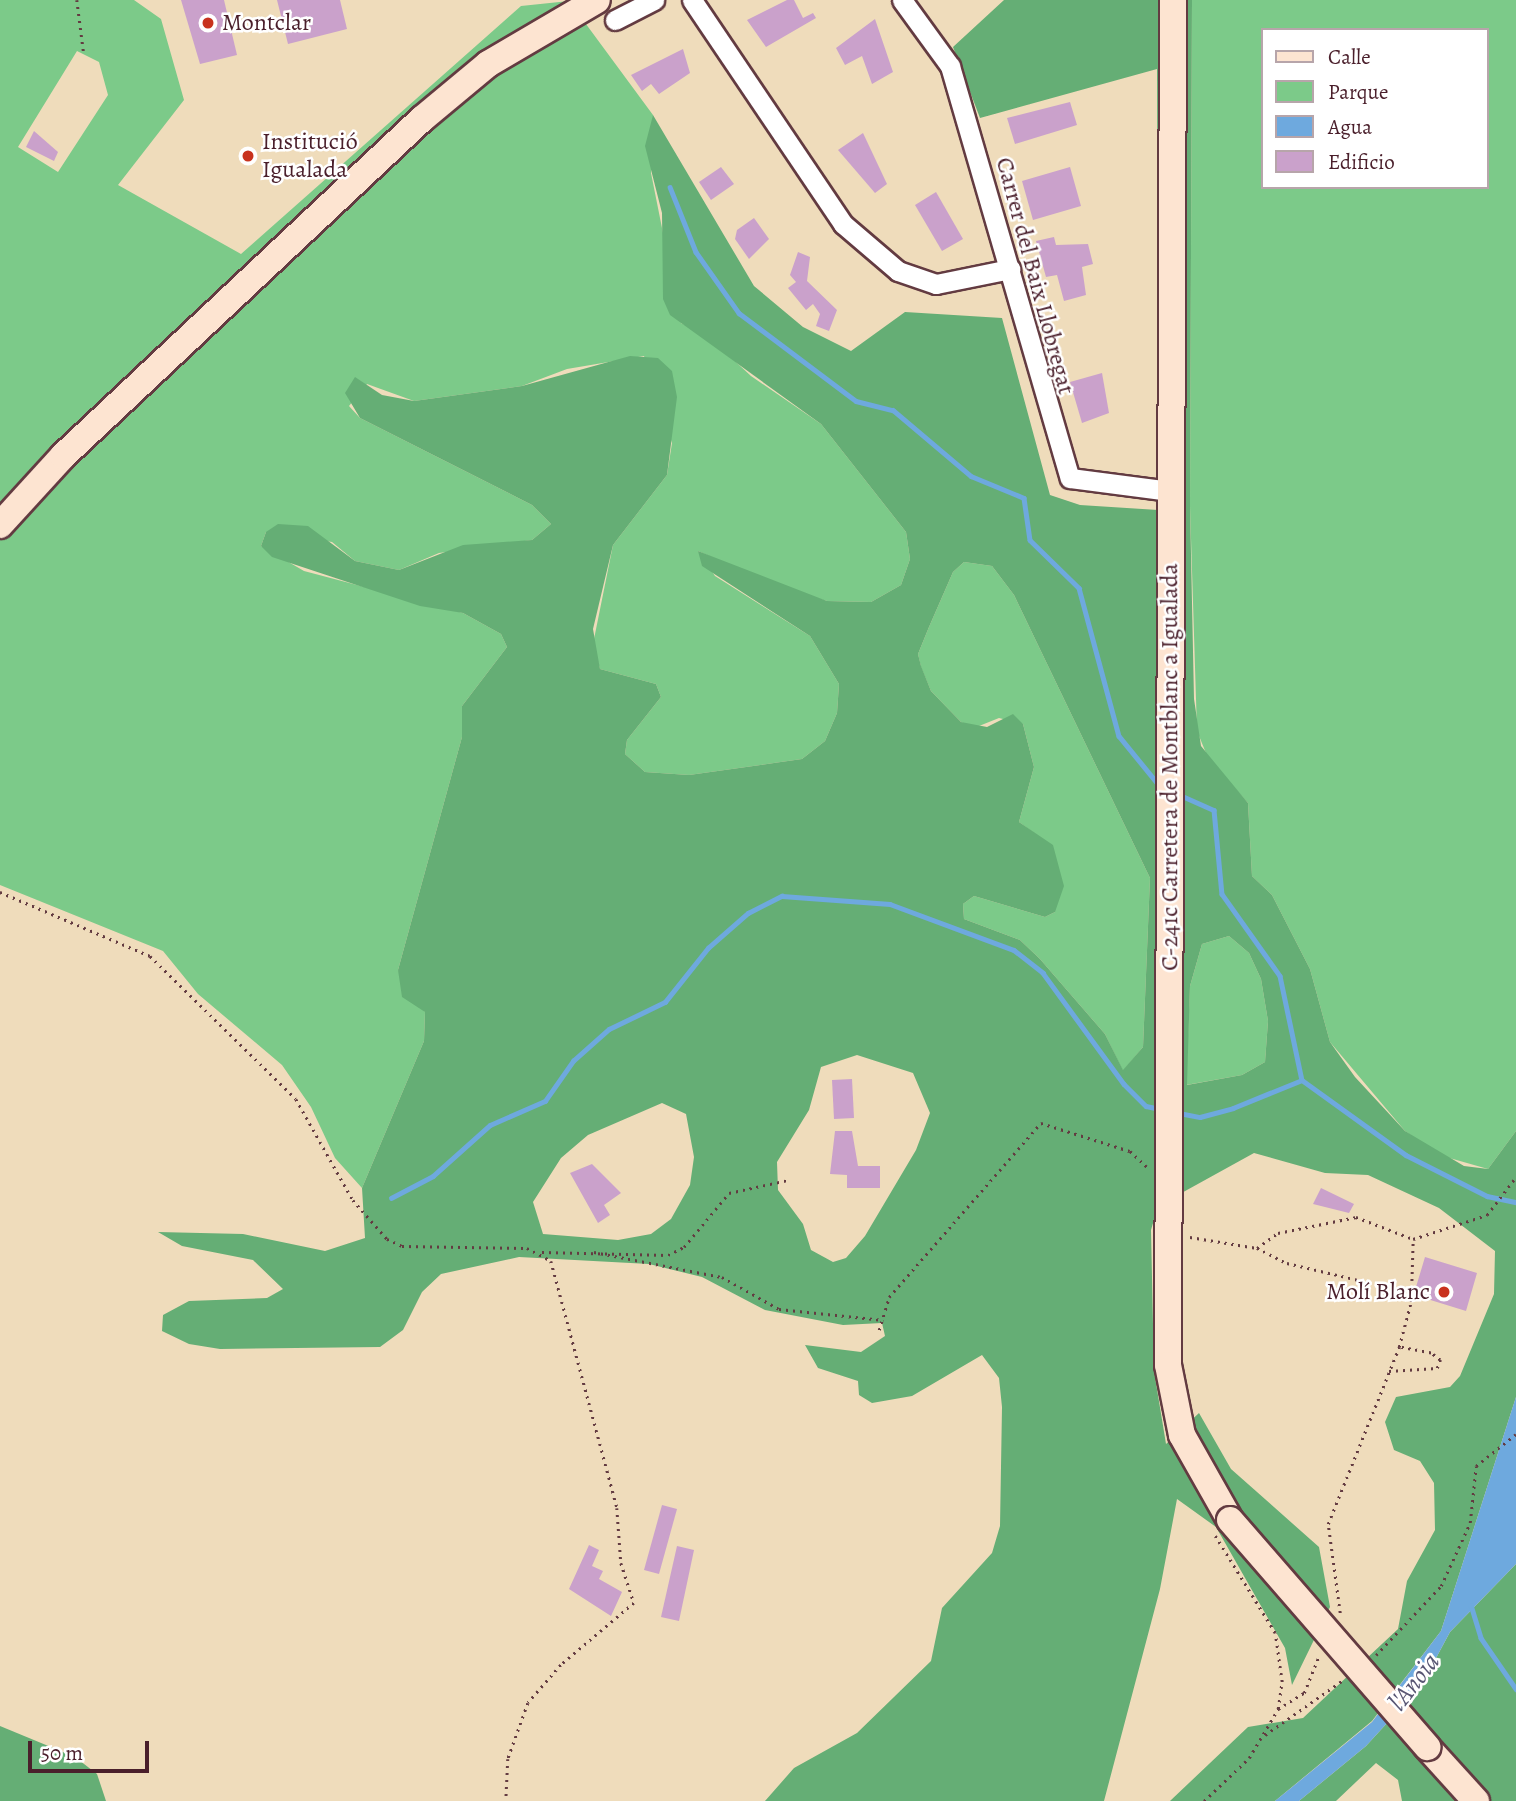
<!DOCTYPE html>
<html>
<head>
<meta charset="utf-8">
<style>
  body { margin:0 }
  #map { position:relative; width:1516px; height:1801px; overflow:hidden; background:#efdcbb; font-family:Alegreya,serif }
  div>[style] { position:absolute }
  .green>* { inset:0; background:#7cca89 }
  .forest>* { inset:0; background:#65ae75 }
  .water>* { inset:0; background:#6ea9de }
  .stream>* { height:4.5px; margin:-2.25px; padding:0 2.25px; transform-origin:2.25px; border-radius:2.25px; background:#6ea9de }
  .building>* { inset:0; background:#caa1cb }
  .path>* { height:2.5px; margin-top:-1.25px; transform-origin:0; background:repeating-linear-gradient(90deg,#633b41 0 2px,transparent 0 7px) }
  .roads { filter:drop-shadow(2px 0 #633b41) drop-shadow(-2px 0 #633b41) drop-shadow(0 2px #633b41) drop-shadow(0 -2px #633b41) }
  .minor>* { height:19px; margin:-9.5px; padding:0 9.5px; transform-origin:9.5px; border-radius:9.5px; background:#fff }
  .secondary>* { height:26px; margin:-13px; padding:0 13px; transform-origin:13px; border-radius:13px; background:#fde4d1 }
  .bridges { filter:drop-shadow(2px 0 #633b41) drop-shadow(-2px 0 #633b41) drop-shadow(0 2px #633b41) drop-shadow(0 -2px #633b41) }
  .secondary-bridge>* { height:26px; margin:-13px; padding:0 13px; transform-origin:13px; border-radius:13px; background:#fde4d1 }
  .dots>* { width:19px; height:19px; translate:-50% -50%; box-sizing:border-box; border:4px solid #fff; border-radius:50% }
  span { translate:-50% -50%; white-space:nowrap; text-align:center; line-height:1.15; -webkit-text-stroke:5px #fff; paint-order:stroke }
  .poi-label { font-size:24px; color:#4a1f2b }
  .left { translate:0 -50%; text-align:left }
  .right { translate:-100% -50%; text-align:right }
  .street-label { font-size:24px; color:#4a1f2b }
  .water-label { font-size:26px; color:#585673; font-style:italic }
  .legend { position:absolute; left:1261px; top:28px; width:228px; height:161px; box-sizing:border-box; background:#fff; border:2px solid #b7a5aa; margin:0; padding:9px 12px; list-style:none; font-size:21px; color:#4a1f2b }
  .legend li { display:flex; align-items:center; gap:14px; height:35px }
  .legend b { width:35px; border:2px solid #b7a5aa }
  .scale { position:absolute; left:28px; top:1741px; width:121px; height:32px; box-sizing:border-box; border:4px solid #4a1f2b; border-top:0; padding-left:9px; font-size:21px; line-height:24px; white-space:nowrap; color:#4a1f2b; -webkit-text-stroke:5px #fff; paint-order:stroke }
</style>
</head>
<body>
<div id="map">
  <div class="green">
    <i style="clip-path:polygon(evenodd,0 0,134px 0,161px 19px,184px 100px,118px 185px,241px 254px,521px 6px,569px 1px,653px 115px,651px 173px,681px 323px,711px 339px,751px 376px,821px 424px,906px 532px,910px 559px,901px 585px,871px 602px,827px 601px,784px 589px,698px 551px,715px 576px,810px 636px,839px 684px,837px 713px,825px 741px,802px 759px,689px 775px,645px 772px,625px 754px,627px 740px,661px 697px,656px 684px,600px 669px,593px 644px,613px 545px,667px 475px,672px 443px,644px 356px,567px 369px,522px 386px,414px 401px,367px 384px,349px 406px,360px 418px,532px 505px,551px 524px,532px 540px,439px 553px,399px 570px,355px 561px,332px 542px,266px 532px,261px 546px,304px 571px,463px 613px,501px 634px,507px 647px,462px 706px,462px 737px,398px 970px,425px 1012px,424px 1041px,362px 1188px,335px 1158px,311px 1107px,282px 1065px,198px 994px,163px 951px,0 885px,0 0,77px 51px,99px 62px,108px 95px,58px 172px,18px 147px,77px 51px)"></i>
    <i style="clip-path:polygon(evenodd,1192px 0,1516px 0,1516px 1131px,1488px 1169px,1439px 1155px,1405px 1131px,1330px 1042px,1310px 969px,1272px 895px,1252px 876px,1248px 803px,1208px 758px,1197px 731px,1190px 506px,1192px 0,1262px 30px,1486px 30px,1486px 187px,1262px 187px,1262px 30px)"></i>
    <i style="clip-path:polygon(964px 562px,992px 566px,1014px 595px,1150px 878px,1143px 1047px,1123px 1071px,1105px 1034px,1040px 959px,1020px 940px,964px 919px,963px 904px,974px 896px,1045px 917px,1055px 912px,1041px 838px,1019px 822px,1034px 767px,1023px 724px,999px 718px,974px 728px,961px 722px,931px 691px,921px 667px,918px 654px,929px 627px,953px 572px)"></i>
    <i style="clip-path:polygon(1229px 936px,1249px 953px,1261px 979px,1268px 1021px,1265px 1062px,1242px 1075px,1186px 1085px,1190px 986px,1202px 944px)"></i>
  </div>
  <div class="forest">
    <i style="clip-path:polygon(evenodd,1004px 0,1192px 0,1190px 506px,1194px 699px,1201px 746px,1248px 803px,1252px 876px,1272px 895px,1310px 969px,1330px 1042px,1355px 1077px,1405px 1131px,1464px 1166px,1488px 1169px,1516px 1131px,1516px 1397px,1441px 1631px,1372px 1721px,1275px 1801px,1170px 1801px,1248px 1727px,1303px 1718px,1398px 1629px,1407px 1581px,1435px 1530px,1434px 1483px,1420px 1461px,1394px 1450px,1385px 1422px,1396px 1397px,1450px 1387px,1460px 1376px,1494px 1294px,1495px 1251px,1439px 1208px,1368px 1175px,1325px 1173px,1254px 1153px,1158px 1206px,1151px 1230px,1154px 1371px,1166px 1444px,1199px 1413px,1231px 1469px,1319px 1547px,1330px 1607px,1292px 1685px,1285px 1648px,1216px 1527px,1177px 1499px,1160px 1589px,1104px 1801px,765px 1801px,794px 1768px,857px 1733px,931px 1661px,942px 1608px,992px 1553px,1000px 1526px,1002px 1407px,999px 1378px,982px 1355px,912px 1396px,872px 1403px,859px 1395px,858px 1381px,818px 1368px,805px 1345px,861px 1352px,885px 1336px,882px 1323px,843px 1325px,765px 1310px,702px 1277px,649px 1264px,519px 1257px,441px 1274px,422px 1292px,403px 1330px,380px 1347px,220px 1349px,189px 1344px,162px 1331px,163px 1315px,189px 1301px,267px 1298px,283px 1289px,253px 1260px,182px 1246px,158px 1232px,243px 1234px,325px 1251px,365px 1238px,362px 1188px,424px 1041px,425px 1012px,402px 997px,398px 970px,462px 737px,462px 706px,507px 647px,501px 634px,463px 613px,420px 606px,272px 557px,261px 546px,266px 532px,278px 524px,308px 526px,355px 561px,399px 570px,463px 545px,532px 540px,551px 524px,532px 505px,360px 418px,345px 393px,355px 377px,382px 395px,414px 401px,522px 386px,630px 356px,658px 358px,672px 371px,677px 397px,667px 475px,613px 545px,593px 629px,600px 669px,656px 684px,661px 697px,627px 740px,625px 754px,645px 772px,689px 775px,802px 759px,825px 741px,837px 713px,839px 684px,810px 636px,702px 566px,698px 551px,827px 601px,871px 602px,901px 585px,910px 559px,906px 532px,821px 424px,670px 315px,663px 299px,662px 213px,645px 146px,653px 115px,754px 286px,803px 327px,851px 351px,905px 312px,1002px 318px,1050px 495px,1080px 505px,1158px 510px,1157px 69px,980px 118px,953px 47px,1004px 0,964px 562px,992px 566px,1014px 595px,1150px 878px,1143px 1047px,1123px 1070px,1105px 1034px,1040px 959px,1020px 940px,964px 919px,963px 904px,974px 896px,1045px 917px,1055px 912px,1064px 886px,1053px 845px,1019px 822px,1034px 767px,1023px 724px,1013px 714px,987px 727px,961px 722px,931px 691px,921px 666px,918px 654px,929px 627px,953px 572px,964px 562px,1004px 0,1229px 936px,1249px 953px,1261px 979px,1268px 1021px,1265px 1062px,1242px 1075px,1187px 1085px,1190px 986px,1202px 944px,1229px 936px,1004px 0,857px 1055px,913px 1073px,930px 1113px,916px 1150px,865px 1236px,846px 1258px,833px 1262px,811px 1250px,803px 1224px,778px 1190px,777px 1162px,809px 1110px,821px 1067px,857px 1055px,1004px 0,662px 1103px,686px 1114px,694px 1157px,690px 1185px,671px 1219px,651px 1234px,618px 1240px,543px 1234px,533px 1202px,561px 1158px,588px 1135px,662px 1103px)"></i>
    <i style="clip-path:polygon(1516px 1564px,1516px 1801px,1402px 1801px,1398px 1780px,1376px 1763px,1336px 1801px,1299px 1801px,1366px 1746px,1421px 1686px,1450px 1632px)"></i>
    <i style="clip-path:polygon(0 1726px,75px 1757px,97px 1774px,106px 1801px,0 1801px)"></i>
  </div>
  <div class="water">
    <i style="clip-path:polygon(1516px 1397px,1516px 1564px,1450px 1632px,1421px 1686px,1366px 1746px,1299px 1801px,1275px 1801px,1372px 1722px,1441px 1631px)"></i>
  </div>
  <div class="stream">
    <i style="left:670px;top:187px;width:70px;rotate:68.2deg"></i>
    <i style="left:696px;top:252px;width:75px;rotate:54.8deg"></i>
    <i style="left:739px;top:313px;width:146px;rotate:36.9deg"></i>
    <i style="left:856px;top:401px;width:38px;rotate:14deg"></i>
    <i style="left:893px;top:410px;width:102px;rotate:40.2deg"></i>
    <i style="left:971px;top:476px;width:57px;rotate:22.5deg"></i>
    <i style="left:1024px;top:498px;width:42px;rotate:81.9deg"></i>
    <i style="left:1030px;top:540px;width:69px;rotate:44.4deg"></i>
    <i style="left:1079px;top:588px;width:153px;rotate:74.9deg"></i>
    <i style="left:1119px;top:736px;width:63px;rotate:50.8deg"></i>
    <i style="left:1180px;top:795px;width:37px;rotate:24deg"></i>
    <i style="left:1214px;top:810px;width:84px;rotate:84.6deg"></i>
    <i style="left:1222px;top:894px;width:100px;rotate:54.7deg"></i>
    <i style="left:1280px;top:976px;width:106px;rotate:78.1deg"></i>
    <i style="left:1179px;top:1113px;width:21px;rotate:11deg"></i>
    <i style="left:1200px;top:1117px;width:34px;rotate:-15deg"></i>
    <i style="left:1233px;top:1108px;width:74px;rotate:-22.1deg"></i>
    <i style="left:1302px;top:1080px;width:128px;rotate:35.8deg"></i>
    <i style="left:1406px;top:1155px;width:91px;rotate:26.8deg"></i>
    <i style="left:1487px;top:1196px;width:30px;rotate:12deg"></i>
    <i style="left:391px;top:1198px;width:47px;rotate:-27.6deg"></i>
    <i style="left:433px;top:1176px;width:76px;rotate:-41.8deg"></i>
    <i style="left:490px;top:1125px;width:60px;rotate:-23.6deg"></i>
    <i style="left:545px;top:1101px;width:49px;rotate:-55deg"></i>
    <i style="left:573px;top:1061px;width:48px;rotate:-41.6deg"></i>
    <i style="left:609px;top:1029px;width:62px;rotate:-25.7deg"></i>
    <i style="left:665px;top:1002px;width:69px;rotate:-51.5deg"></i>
    <i style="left:708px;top:948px;width:53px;rotate:-41.2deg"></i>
    <i style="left:748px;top:913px;width:38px;rotate:-27deg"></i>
    <i style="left:782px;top:896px;width:108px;rotate:4.2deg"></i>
    <i style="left:890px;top:904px;width:132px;rotate:20.4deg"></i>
    <i style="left:1014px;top:950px;width:37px;rotate:38deg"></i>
    <i style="left:1043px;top:973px;width:137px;rotate:53.9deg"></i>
    <i style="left:1124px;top:1084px;width:31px;rotate:45deg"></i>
    <i style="left:1146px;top:1106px;width:14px;rotate:12deg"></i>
    <i style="left:1471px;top:1605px;width:34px;rotate:73deg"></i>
    <i style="left:1481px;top:1638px;width:62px;rotate:55.5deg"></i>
  </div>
  <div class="building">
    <i style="clip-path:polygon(181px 0,224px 0,237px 55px,200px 64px)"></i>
    <i style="clip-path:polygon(277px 0,340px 0,347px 29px,288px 44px)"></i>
    <i style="clip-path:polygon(787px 0,794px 0,803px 18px,813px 13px,816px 18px,766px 47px,747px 20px)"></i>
    <i style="clip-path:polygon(875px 19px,893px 72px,872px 84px,862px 56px,845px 65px,836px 48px)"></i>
    <i style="clip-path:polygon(683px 49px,690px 73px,659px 94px,651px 84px,642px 91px,631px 75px)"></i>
    <i style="clip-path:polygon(1070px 102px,1077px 125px,1015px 144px,1007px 118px)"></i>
    <i style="clip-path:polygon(34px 131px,58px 152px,54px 161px,26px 147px)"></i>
    <i style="clip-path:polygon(863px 133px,887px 184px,875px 193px,838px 150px)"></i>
    <i style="clip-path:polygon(721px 167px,734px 184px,711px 200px,699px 182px)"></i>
    <i style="clip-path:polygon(1070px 167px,1081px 206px,1033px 220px,1022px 181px)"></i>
    <i style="clip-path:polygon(936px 192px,963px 239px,942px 251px,915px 205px)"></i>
    <i style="clip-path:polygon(754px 218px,769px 239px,749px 259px,735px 239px,737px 230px)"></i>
    <i style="clip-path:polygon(1054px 237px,1056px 245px,1088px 244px,1093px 264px,1082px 267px,1086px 295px,1064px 301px,1057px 275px,1046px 277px,1036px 241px)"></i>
    <i style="clip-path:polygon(798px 252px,810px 257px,807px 281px,837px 310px,829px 331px,816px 326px,820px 314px,813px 304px,806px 310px,788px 288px,796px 282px,790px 275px)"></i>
    <i style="clip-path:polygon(1102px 373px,1109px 413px,1082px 423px,1070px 382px)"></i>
    <i style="clip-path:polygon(852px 1079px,854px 1118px,834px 1119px,832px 1080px)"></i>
    <i style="clip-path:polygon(835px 1131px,852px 1131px,858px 1166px,880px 1166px,880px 1188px,847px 1188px,847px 1175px,830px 1174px)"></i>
    <i style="clip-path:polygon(592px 1164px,621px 1193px,604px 1205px,610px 1215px,598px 1223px,570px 1173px)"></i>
    <i style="clip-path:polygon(1321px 1188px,1354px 1204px,1349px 1213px,1313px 1204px)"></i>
    <i style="clip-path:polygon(1425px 1257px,1477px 1273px,1466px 1311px,1424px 1298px,1427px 1291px,1416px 1287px)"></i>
    <i style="clip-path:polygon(662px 1505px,677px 1509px,659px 1574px,644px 1570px)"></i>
    <i style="clip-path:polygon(589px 1545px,599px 1550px,592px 1566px,603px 1571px,599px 1579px,622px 1592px,611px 1616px,569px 1589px)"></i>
    <i style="clip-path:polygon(677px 1546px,694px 1550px,679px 1621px,661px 1617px)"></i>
  </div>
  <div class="path">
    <i style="left:77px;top:0;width:55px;rotate:82.7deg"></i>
    <i style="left:0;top:892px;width:163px;rotate:23.1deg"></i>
    <i style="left:150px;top:956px;width:204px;rotate:44.4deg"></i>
    <i style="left:296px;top:1099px;width:116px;rotate:60.6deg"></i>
    <i style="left:353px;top:1200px;width:52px;rotate:48.9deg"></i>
    <i style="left:387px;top:1239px;width:17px;rotate:25deg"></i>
    <i style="left:402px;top:1246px;width:125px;rotate:0.9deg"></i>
    <i style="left:527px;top:1248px;width:27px;rotate:28deg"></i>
    <i style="left:551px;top:1261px;width:256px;rotate:75deg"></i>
    <i style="left:617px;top:1508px;width:55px;rotate:85.8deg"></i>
    <i style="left:621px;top:1563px;width:42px;rotate:72deg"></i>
    <i style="left:634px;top:1603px;width:96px;rotate:139.7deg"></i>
    <i style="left:561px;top:1665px;width:50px;rotate:131deg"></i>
    <i style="left:528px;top:1703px;width:59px;rotate:109.7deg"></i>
    <i style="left:508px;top:1759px;width:42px;rotate:92.7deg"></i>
    <i style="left:1190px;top:1237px;width:68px;rotate:9.3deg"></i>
    <i style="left:1257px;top:1248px;width:26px;rotate:-36deg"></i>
    <i style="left:1278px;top:1233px;width:80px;rotate:-11.6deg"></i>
    <i style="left:1356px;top:1217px;width:61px;rotate:21.1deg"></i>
    <i style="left:1413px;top:1239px;width:78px;rotate:-18deg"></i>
    <i style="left:1487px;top:1215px;width:48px;rotate:-52.7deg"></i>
    <i style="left:1257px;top:1248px;width:34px;rotate:27deg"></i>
    <i style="left:1287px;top:1263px;width:90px;rotate:13.4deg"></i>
    <i style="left:542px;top:1252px;width:126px;rotate:1.4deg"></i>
    <i style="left:668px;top:1255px;width:18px;rotate:-27deg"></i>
    <i style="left:684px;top:1247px;width:70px;rotate:-50.2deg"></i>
    <i style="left:729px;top:1193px;width:60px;rotate:-12.4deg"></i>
    <i style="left:594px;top:1252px;width:130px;rotate:11.1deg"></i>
    <i style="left:722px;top:1277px;width:65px;rotate:29.3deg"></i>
    <i style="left:779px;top:1309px;width:105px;rotate:6deg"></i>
    <i style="left:879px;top:1330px;width:34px;rotate:-73deg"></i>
    <i style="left:889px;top:1297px;width:231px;rotate:-48.9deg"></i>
    <i style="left:1041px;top:1123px;width:93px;rotate:17.5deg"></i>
    <i style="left:1130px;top:1151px;width:23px;rotate:43deg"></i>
    <i style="left:1389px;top:1371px;width:48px;rotate:-3.6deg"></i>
    <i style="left:1437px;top:1368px;width:9px;rotate:-69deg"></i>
    <i style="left:1440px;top:1360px;width:11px;rotate:-142deg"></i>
    <i style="left:1431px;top:1353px;width:33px;rotate:-169deg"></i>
    <i style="left:1340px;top:1613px;width:90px;rotate:-97.7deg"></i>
    <i style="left:1328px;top:1524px;width:191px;rotate:-68.1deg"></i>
    <i style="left:1399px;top:1347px;width:47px;rotate:-75.1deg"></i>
    <i style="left:1411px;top:1302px;width:63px;rotate:-88.2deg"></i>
    <i style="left:1376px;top:1655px;width:95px;rotate:-46.7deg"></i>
    <i style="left:1441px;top:1586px;width:69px;rotate:-65.3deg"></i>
    <i style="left:1470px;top:1523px;width:57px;rotate:-84deg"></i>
    <i style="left:1476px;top:1466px;width:51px;rotate:-38.7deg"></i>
    <i style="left:1278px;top:1709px;width:31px;rotate:-32deg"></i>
    <i style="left:1304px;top:1693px;width:40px;rotate:-68deg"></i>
    <i style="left:1265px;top:1735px;width:95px;rotate:-35.2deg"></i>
    <i style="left:1204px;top:1801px;width:62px;rotate:-43.7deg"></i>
    <i style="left:1249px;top:1758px;width:57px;rotate:-59.4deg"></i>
    <i style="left:1278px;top:1709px;width:27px;rotate:-82deg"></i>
    <i style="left:1282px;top:1682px;width:49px;rotate:-98.1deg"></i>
    <i style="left:1275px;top:1633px;width:114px;rotate:-121.7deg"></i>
  </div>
  <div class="roads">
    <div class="minor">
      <i style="left:692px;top:0;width:270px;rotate:56deg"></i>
      <i style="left:843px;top:224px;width:72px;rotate:40.5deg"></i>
      <i style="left:898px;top:271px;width:40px;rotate:18.9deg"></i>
      <i style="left:936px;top:284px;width:76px;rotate:-11.5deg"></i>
      <i style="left:902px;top:0;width:82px;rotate:54deg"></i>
      <i style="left:950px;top:66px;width:429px;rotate:73.8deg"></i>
      <i style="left:1070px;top:478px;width:101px;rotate:7.4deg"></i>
      <i style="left:615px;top:20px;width:44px;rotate:-27.1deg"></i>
    </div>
    <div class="secondary">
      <i style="left:1173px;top:0;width:1365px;rotate:90.21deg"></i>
      <i style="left:1168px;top:1365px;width:71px;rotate:78.7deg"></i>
      <i style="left:1182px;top:1435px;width:98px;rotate:60.5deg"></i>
      <i style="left:0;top:525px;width:93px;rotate:-47.6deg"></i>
      <i style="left:63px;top:456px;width:492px;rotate:-43.2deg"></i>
      <i style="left:422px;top:119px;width:86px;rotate:-39.8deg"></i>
      <i style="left:488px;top:64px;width:126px;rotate:-30.4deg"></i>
      <i style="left:1427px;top:1747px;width:73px;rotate:47.8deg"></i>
    </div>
  </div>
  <div class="bridges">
    <div class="secondary-bridge">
      <i style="left:1230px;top:1520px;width:301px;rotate:49deg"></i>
    </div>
  </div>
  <div class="dots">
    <i style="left:208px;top:23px;background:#c8321e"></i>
    <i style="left:248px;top:156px;background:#c8321e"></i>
    <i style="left:1444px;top:1292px;background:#c8321e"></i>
  </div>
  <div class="poi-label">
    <span class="left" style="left:222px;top:23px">Montclar</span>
    <span class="left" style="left:262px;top:156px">Institució<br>Igualada</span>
    <span class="right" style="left:1430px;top:1292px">Molí Blanc</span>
  </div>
  <div class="street-label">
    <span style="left:1035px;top:276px;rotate:75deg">Carrer del Baix Llobregat</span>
    <span style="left:1170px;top:767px;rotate:-90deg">C-241c Carretera de Montblanc a Igualada</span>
  </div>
  <div class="water-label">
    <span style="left:1414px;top:1682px;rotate:-52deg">l'Anoia</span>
  </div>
  <ul class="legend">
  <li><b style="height:9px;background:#fde4d1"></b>Calle</li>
  <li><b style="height:19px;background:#7cca89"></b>Parque</li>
  <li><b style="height:19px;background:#6ea9de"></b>Agua</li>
  <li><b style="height:19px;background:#caa1cb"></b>Edificio</li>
  </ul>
  <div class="scale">50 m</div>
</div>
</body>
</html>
